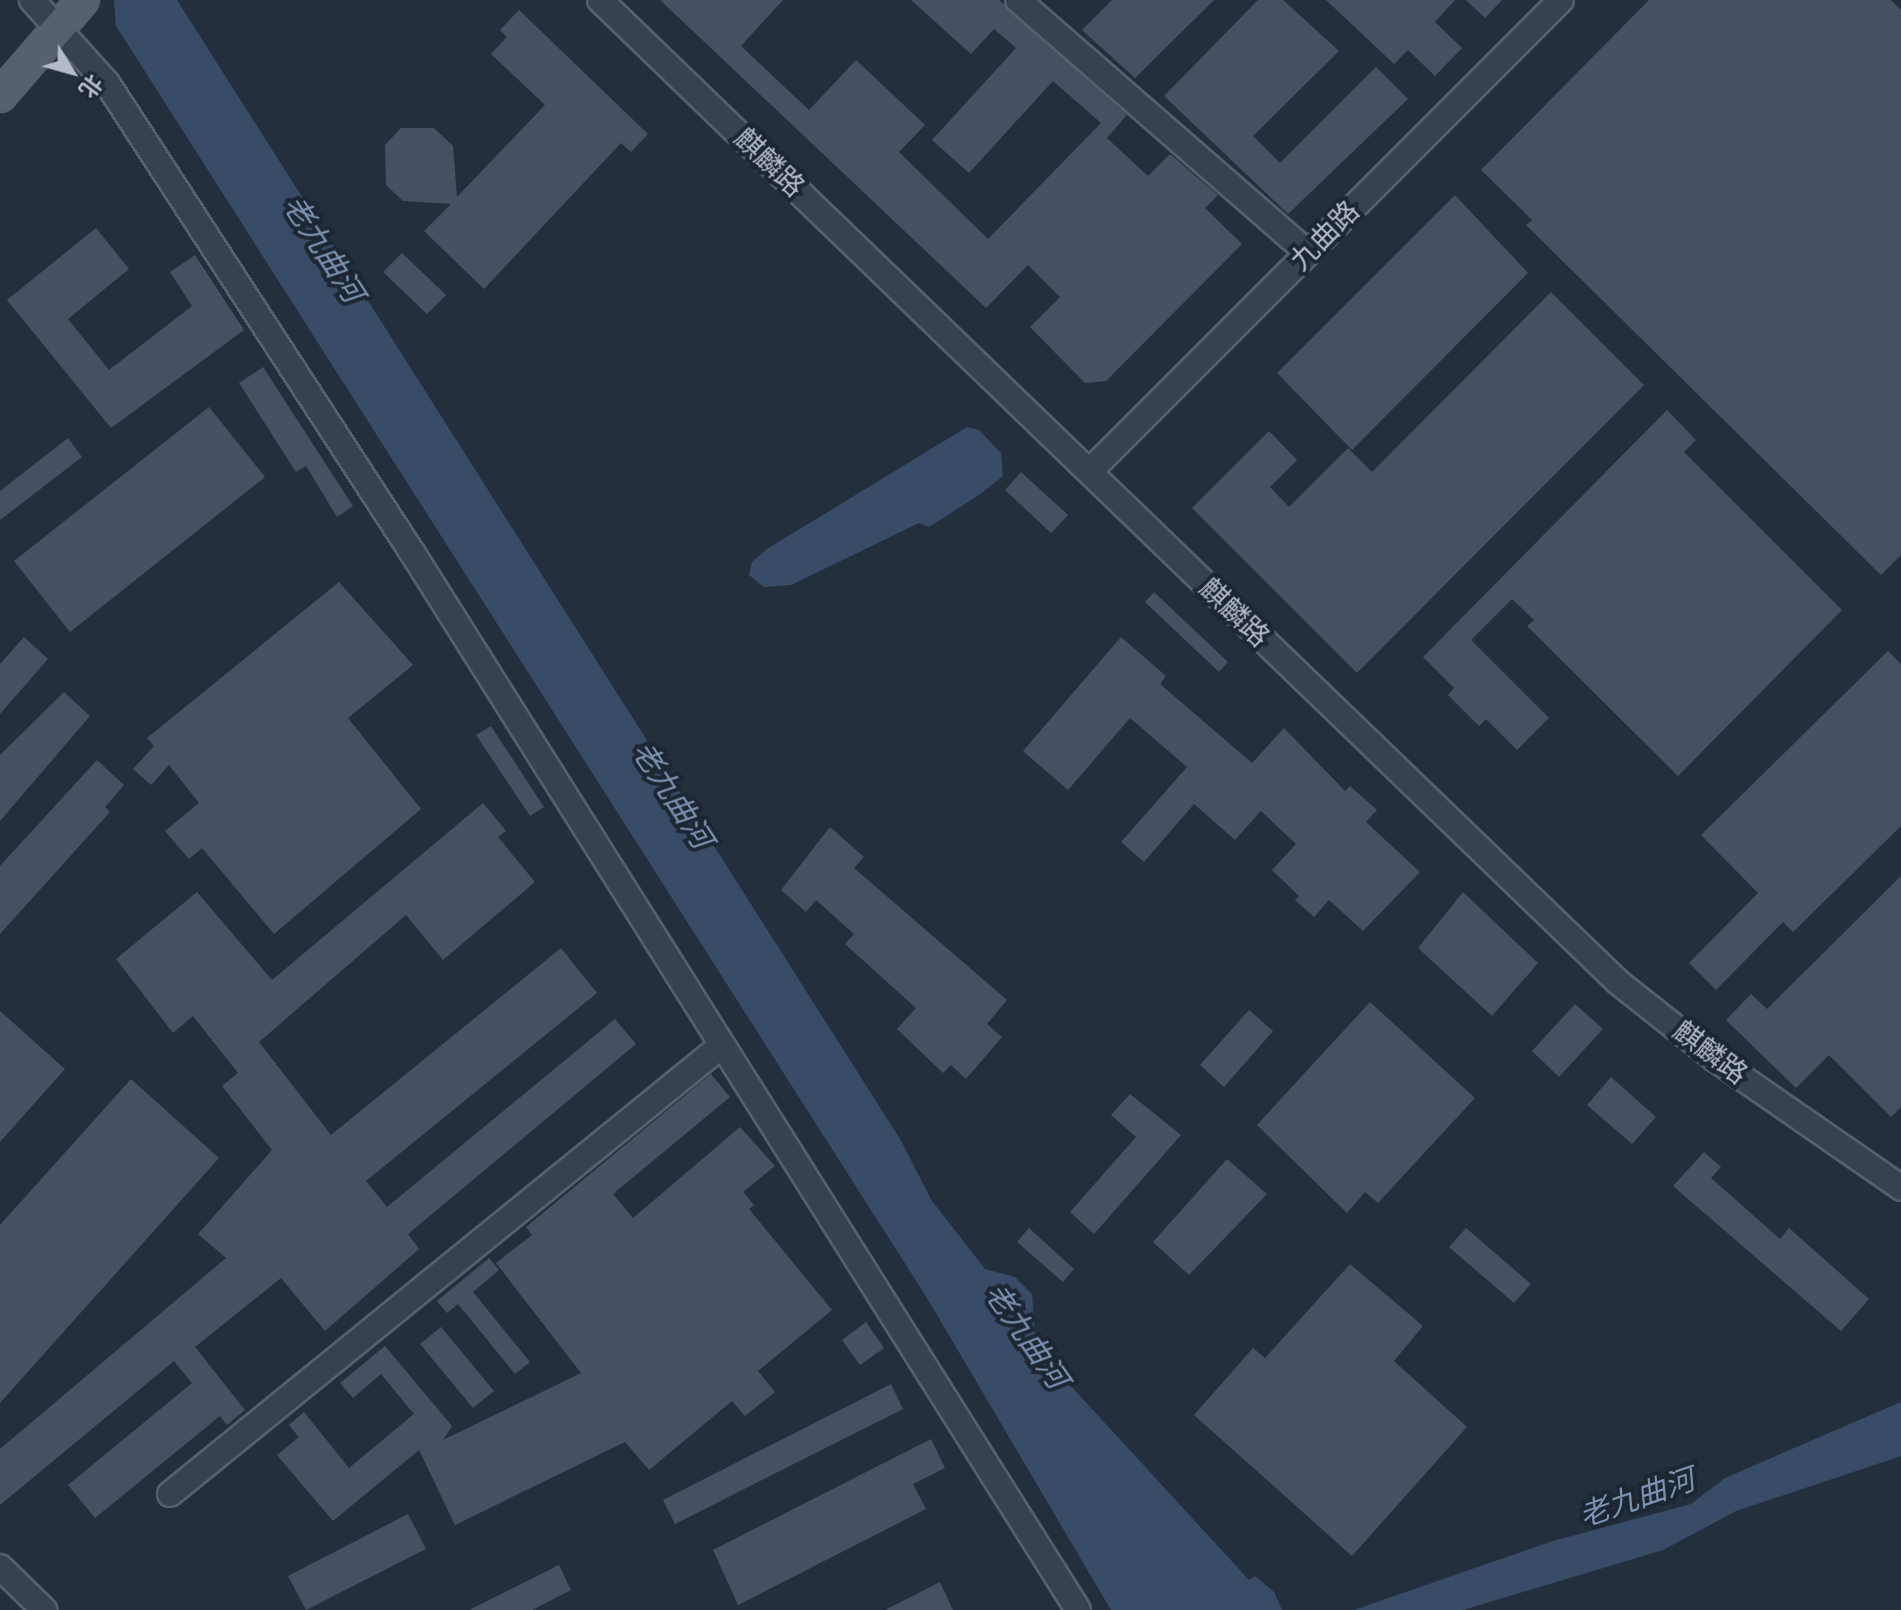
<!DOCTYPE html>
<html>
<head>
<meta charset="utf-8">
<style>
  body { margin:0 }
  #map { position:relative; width:1901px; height:1610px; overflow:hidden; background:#242f3e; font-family:Raleway,"Noto Sans SC",sans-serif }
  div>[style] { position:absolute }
  .water>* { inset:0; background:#394c67 }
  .building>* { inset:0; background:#455162 }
  .roads { filter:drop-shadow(2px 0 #565f6c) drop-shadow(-2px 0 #565f6c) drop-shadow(0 2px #565f6c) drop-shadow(0 -2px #565f6c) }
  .minor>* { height:24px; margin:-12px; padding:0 12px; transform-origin:12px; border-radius:12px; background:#38414e }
  .major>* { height:30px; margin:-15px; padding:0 15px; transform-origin:15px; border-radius:15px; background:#56606e }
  span { translate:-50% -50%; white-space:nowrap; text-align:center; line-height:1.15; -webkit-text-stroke:8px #1d2633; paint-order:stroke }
  .street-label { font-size:28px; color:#b4bcc9 }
  .water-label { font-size:30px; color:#7c92b1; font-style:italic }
  .north { position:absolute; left:32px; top:32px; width:80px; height:80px; -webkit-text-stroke:6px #1d2633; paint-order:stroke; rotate:127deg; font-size:22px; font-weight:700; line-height:32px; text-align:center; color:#b4bcc9 }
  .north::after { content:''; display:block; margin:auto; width:28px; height:36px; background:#b4bcc9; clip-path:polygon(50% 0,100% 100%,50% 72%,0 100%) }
</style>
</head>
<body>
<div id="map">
  <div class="water">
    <i style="clip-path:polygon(114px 0,177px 0,900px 1139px,932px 1201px,985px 1269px,1015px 1277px,1032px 1294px,1036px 1348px,1249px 1580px,1255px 1576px,1274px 1592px,1282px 1610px,1111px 1610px,927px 1298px,116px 26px)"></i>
    <i style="clip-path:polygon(967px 427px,979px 430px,1001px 453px,1003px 476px,979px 495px,929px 527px,919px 523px,791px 585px,764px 587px,749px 575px,752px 562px,767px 549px)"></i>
    <i style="clip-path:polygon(1901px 1402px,1901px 1456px,1736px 1511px,1663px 1550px,1463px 1610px,1354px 1610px,1553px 1541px,1691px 1504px,1725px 1478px)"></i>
  </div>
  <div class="building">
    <i style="clip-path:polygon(660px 0,783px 0,741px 46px,809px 110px,856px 60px,925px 125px,899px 152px,988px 239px,1101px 123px,1053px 81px,969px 173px,932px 140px,1016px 48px,994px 29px,971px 54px,911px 0,999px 0,1127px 115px,1107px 138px,1148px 176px,1170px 154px,1218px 195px,1205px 208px,1242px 244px,1106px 381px,1085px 383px,1030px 327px,1060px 297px,1028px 265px,986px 308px)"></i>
    <i style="clip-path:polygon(1112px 0,1214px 0,1135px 78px,1082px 30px)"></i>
    <i style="clip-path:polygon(1258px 0,1283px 0,1339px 51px,1253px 136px,1280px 163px,1376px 67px,1408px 99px,1288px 214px,1164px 96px)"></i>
    <i style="clip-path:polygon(1326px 0,1455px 0,1435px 22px,1462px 48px,1435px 76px,1408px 50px,1394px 64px)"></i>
    <i style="clip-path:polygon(1466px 0,1502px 0,1485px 18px)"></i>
    <i style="clip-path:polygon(1649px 0,1891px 0,1901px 10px,1901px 555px,1881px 575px,1526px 225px,1532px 220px,1481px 170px)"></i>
    <i style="clip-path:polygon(519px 10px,648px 134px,631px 152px,621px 143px,484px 289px,424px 231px,451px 204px,403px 201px,386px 185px,385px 145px,401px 128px,434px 128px,453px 146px,457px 197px,545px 105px,491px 54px,507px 37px,500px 30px)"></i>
    <i style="clip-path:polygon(1455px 195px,1528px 273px,1352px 450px,1277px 373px)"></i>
    <i style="clip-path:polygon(96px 228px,129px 269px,68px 319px,109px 370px,192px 306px,170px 272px,195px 255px,244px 330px,111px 428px,7px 300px)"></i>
    <i style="clip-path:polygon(402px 253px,446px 295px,427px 314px,383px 272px)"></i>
    <i style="clip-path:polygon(1551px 292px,1644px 385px,1357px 673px,1192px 508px,1269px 431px,1297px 460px,1270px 487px,1289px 507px,1348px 448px,1372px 472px)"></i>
    <i style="clip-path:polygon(263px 367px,353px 506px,337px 517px,306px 466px,296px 472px,239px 383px)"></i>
    <i style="clip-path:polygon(209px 407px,265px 477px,70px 632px,14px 561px)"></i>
    <i style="clip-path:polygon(1667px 410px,1696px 440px,1684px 452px,1842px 610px,1678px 776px,1527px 626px,1534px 620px,1512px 599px,1471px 640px,1549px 718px,1517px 750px,1486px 719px,1479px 726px,1448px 695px,1454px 688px,1423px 657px)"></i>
    <i style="clip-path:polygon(68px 438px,82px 457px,0 520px,0 491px)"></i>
    <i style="clip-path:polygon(1021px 472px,1068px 515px,1051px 533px,1005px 490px)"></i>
    <i style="clip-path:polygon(339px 582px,413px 665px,348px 718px,421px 809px,274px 934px,202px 848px,189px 859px,165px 831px,199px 803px,169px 765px,151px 785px,133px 769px,154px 746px,147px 738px)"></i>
    <i style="clip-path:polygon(1154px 592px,1228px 662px,1219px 672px,1145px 602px)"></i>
    <i style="clip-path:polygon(24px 637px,48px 659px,0 714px,0 664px)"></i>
    <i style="clip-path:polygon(1121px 637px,1166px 676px,1160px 684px,1252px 763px,1284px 728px,1345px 791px,1350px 786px,1377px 810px,1366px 822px,1420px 872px,1363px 931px,1329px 900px,1314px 917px,1295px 900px,1299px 896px,1272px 870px,1296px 844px,1261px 811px,1235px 840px,1194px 804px,1144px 862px,1121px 842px,1187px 767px,1130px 718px,1068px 790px,1023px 751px)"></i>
    <i style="clip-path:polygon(1888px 651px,1901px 664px,1901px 826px,1793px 932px,1783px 922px,1716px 990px,1689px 963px,1758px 893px,1701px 835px)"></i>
    <i style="clip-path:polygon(64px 692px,90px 716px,0 821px,0 755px)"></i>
    <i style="clip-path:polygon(491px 726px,544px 807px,530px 816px,476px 735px)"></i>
    <i style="clip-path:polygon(97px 760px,124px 785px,105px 807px,110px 812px,0 934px,0 866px)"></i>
    <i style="clip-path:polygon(483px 803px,506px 831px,498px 837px,535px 882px,443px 960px,406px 915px,259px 1042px,331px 1135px,561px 948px,597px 993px,366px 1181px,387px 1207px,615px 1019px,636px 1044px,408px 1234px,419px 1249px,325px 1331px,281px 1278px,195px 1347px,245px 1410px,227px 1425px,220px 1416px,95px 1518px,68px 1485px,192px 1383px,174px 1361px,0 1505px,0 1449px,226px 1258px,198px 1234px,272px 1150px,222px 1086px,238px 1073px,193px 1016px,173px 1033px,116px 959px,197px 892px,272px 980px)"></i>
    <i style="clip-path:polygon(830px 827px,864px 857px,854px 868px,1007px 1000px,987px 1024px,1002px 1037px,966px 1079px,951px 1065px,943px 1073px,897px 1029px,916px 1008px,845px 944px,854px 934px,816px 900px,806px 912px,781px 890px)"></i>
    <i style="clip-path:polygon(1901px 876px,1901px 1107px,1891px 1117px,1829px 1055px,1796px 1088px,1726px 1020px,1751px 994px,1767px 1009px)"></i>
    <i style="clip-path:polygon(1463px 892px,1538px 963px,1492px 1016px,1418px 948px)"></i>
    <i style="clip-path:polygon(1370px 1002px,1475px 1098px,1378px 1203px,1365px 1192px,1347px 1213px,1257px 1125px)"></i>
    <i style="clip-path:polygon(1575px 1004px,1603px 1029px,1559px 1077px,1532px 1051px)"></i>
    <i style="clip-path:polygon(1249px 1010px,1273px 1031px,1224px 1087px,1200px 1065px)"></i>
    <i style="clip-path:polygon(0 1011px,65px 1069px,0 1142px)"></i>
    <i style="clip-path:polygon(711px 1074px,730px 1097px,613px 1194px,633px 1218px,740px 1127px,775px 1166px,743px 1192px,754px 1205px,749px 1209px,832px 1310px,758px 1371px,775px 1392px,745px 1416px,732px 1401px,649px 1470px,625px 1442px,455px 1525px,419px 1450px,333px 1521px,277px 1455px,299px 1437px,289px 1425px,304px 1412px,349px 1468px,414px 1414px,381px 1374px,353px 1398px,340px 1383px,385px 1346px,452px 1426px,443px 1440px,581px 1373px,496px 1263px,532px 1235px,526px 1227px)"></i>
    <i style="clip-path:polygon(1611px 1077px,1656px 1117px,1632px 1144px,1587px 1105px)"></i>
    <i style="clip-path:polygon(131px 1079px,219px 1158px,0 1403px,0 1225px)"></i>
    <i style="clip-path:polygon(1130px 1094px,1181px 1135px,1094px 1234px,1070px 1212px,1136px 1137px,1111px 1115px)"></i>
    <i style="clip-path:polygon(1704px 1152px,1721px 1167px,1711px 1178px,1780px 1239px,1789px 1228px,1869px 1299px,1841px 1331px,1673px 1186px)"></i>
    <i style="clip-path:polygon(1227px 1159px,1267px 1194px,1189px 1275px,1153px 1242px)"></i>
    <i style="clip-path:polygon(1029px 1228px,1074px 1269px,1063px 1282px,1017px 1242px)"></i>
    <i style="clip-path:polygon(1466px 1228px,1531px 1284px,1514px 1303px,1449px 1247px)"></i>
    <i style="clip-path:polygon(489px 1258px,499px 1270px,473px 1292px,530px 1362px,515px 1374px,458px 1304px,447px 1313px,437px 1301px)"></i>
    <i style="clip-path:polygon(1350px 1264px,1423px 1326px,1394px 1361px,1467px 1427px,1352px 1556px,1194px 1415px,1253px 1348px,1265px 1358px)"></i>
    <i style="clip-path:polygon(866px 1322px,884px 1348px,860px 1365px,842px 1340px)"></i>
    <i style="clip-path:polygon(441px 1327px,494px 1391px,473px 1408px,420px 1344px)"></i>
    <i style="clip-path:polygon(891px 1384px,903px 1409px,675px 1524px,663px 1500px)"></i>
    <i style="clip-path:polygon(931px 1439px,945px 1468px,913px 1484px,926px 1509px,738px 1605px,713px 1550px)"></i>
    <i style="clip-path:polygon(408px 1514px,426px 1549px,306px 1610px,288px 1576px)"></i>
    <i style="clip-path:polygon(559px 1565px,571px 1590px,532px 1610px,469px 1610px)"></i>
    <i style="clip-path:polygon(940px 1582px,953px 1610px,885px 1610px)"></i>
  </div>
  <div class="roads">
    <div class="minor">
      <i style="left:32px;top:0;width:112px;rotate:47.9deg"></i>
      <i style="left:107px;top:83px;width:565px;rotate:56.98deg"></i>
      <i style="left:415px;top:557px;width:1244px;rotate:57.8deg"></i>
      <i style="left:600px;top:0;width:1414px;rotate:43.97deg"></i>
      <i style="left:1618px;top:982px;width:124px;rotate:38.4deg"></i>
      <i style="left:1715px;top:1059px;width:226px;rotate:34.7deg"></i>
      <i style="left:1018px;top:0;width:385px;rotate:41.1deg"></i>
      <i style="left:1090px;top:471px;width:666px;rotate:-45deg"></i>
      <i style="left:170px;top:1494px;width:710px;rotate:-39.11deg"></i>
      <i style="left:0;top:1567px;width:62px;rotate:44.3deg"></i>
    </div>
    <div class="major">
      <i style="left:0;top:96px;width:127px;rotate:-49.2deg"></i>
    </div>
  </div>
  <div class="street-label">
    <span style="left:769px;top:163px;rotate:44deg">麒麟路</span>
    <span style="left:1325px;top:236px;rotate:-45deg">九曲路</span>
    <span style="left:1234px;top:613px;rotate:44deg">麒麟路</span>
    <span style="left:1710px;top:1053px;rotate:37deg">麒麟路</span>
  </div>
  <div class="water-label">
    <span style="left:323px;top:249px;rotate:57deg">老九曲河</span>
    <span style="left:672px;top:795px;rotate:57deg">老九曲河</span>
    <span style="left:1026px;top:1336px;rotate:55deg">老九曲河</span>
    <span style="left:1637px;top:1498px;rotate:-19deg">老九曲河</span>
  </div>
  <div class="north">北</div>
</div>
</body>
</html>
